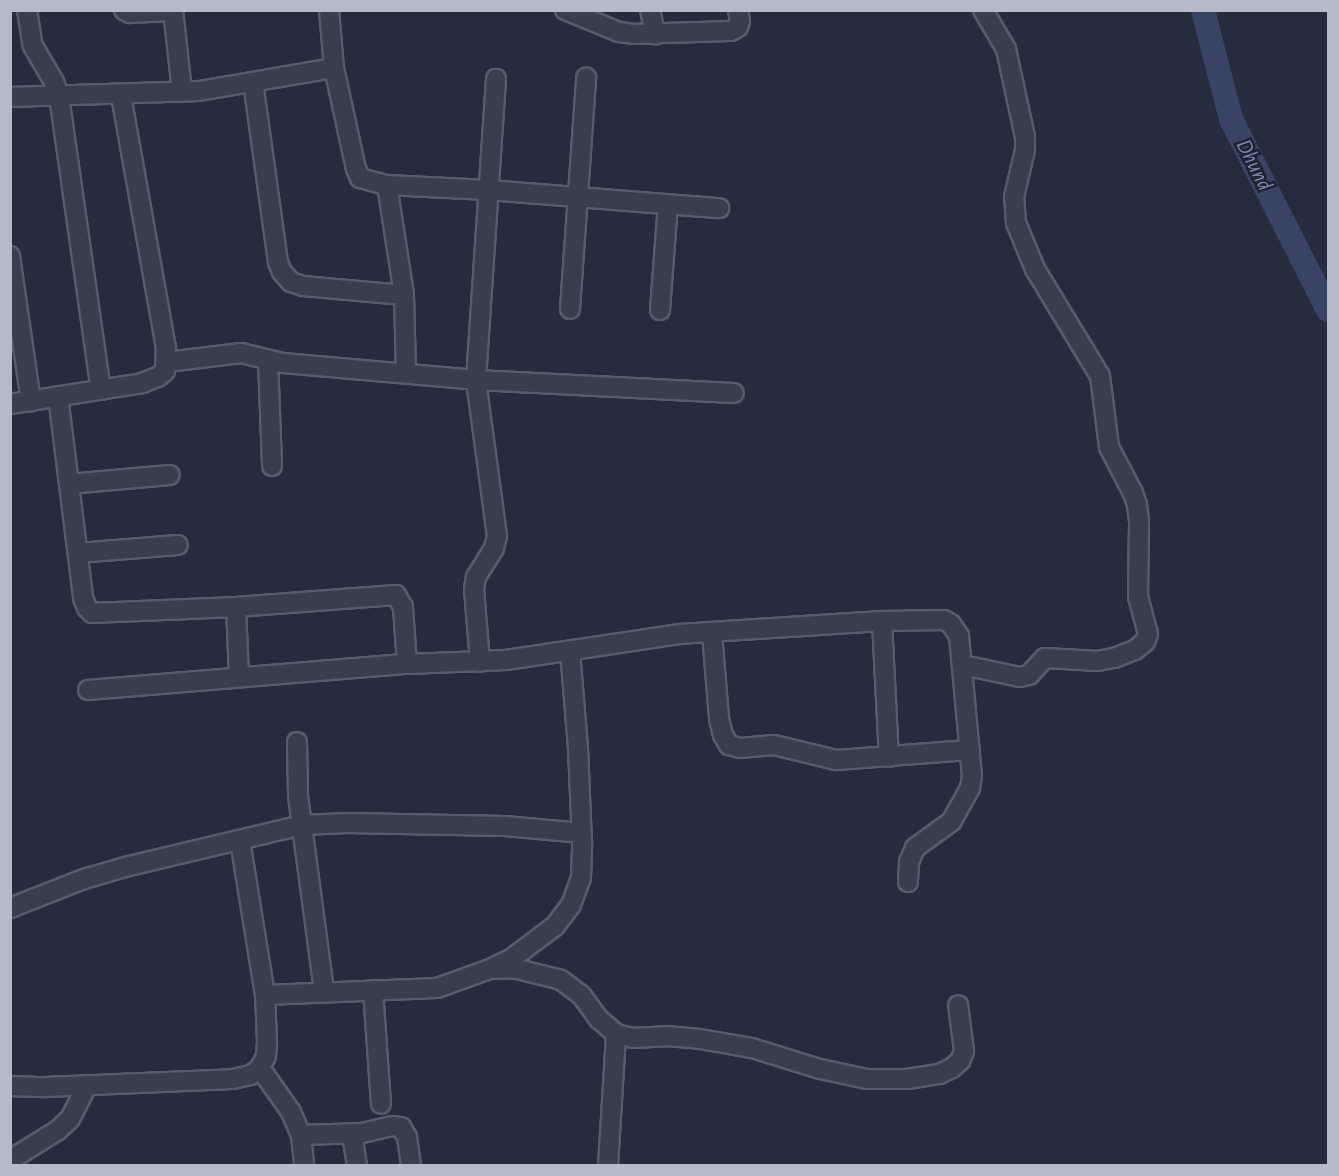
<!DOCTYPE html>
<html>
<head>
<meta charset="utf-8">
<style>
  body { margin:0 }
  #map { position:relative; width:1339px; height:1176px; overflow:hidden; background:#252c3e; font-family:"Alegreya Sans",sans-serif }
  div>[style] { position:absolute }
  .river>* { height:24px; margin:-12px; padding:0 12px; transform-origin:12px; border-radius:12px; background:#394465 }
  .roads { filter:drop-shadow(2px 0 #575c6c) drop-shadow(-2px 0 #575c6c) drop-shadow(0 2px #575c6c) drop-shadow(0 -2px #575c6c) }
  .minor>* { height:18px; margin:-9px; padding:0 9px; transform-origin:9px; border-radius:9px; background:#393e4e }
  span { translate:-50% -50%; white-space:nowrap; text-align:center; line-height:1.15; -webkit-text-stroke:5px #1e2333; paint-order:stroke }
  .water-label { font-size:22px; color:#7d8bb0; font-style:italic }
  .frame { position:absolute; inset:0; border:12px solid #b5bac9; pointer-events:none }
</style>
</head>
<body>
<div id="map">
  <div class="river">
    <i style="left:1203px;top:10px;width:113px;rotate:75.6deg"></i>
    <i style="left:1231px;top:119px;width:214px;rotate:63.1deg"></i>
  </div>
  <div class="roads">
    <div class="minor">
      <i style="left:27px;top:10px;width:36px;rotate:81deg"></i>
      <i style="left:33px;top:46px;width:42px;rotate:59.7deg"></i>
      <i style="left:54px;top:82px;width:15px;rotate:70deg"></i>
      <i style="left:59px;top:96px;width:297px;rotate:81.9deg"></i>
      <i style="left:124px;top:10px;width:7px;rotate:27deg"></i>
      <i style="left:130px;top:13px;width:42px;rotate:-2.7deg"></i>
      <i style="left:173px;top:10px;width:82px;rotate:83.7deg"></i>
      <i style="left:329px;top:10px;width:58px;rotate:85.1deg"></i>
      <i style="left:334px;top:68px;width:103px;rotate:77.7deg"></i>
      <i style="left:356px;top:169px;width:10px;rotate:66deg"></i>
      <i style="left:360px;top:178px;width:28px;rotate:15deg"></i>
      <i style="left:387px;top:185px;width:101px;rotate:2.8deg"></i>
      <i style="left:488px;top:190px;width:232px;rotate:4.5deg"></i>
      <i style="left:565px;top:10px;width:58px;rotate:22.2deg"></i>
      <i style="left:619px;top:32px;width:14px;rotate:8deg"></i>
      <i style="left:633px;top:34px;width:98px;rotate:-1.8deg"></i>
      <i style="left:731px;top:31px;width:8px;rotate:-30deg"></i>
      <i style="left:738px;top:27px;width:6px;rotate:-72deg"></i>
      <i style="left:740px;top:21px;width:11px;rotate:-100deg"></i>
      <i style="left:650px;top:10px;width:25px;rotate:78deg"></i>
      <i style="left:253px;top:82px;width:182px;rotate:82.1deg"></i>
      <i style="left:278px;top:262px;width:11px;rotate:68deg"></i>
      <i style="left:282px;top:272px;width:13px;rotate:48deg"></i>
      <i style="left:291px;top:282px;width:13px;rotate:18deg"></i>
      <i style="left:303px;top:286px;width:101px;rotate:5.1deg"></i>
      <i style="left:10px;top:97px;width:189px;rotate:-1.8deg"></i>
      <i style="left:199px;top:91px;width:137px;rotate:-9.7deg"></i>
      <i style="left:387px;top:185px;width:111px;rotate:81.2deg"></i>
      <i style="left:404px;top:295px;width:78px;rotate:88.5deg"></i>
      <i style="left:10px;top:256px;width:147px;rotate:81.8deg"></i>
      <i style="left:570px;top:309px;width:232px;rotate:-86deg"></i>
      <i style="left:660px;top:310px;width:106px;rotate:-85.7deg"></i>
      <i style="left:268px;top:360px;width:106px;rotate:87.8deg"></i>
      <i style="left:167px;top:362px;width:75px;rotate:-6.9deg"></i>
      <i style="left:241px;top:353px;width:43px;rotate:13.4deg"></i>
      <i style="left:283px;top:363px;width:194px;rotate:5deg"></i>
      <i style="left:476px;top:380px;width:258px;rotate:2.9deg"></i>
      <i style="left:58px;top:396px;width:204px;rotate:82.9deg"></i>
      <i style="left:83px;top:598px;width:11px;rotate:68deg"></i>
      <i style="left:87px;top:608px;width:7px;rotate:45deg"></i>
      <i style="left:92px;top:613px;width:144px;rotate:-2.4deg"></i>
      <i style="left:236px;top:607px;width:160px;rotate:-4.3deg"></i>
      <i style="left:396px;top:595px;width:14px;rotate:60deg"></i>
      <i style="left:403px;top:607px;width:57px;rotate:86deg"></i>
      <i style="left:10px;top:404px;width:134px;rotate:-9deg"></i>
      <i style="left:142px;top:383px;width:17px;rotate:-21deg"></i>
      <i style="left:158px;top:377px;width:9px;rotate:-41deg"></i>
      <i style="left:165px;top:371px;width:23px;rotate:-88deg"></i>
      <i style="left:166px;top:348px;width:257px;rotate:-100.1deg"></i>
      <i style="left:69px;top:484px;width:101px;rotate:-5.1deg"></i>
      <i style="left:78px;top:553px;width:100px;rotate:-4.6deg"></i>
      <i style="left:236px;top:607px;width:70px;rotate:87.5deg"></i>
      <i style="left:882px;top:621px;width:136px;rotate:87.1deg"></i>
      <i style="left:712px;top:633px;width:86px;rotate:85.3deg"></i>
      <i style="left:719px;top:719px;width:16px;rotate:76deg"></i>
      <i style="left:723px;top:735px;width:12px;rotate:59deg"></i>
      <i style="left:729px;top:745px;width:11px;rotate:15deg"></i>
      <i style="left:740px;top:748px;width:34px;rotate:-5deg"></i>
      <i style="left:774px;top:745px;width:64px;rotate:13.6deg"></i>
      <i style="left:836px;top:760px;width:134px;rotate:-4.3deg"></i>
      <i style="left:480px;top:662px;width:73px;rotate:-94.7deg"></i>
      <i style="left:474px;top:589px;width:12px;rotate:-81deg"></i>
      <i style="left:476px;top:577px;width:34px;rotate:-58deg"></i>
      <i style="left:494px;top:548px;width:12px;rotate:-76deg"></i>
      <i style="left:497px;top:536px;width:157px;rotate:-97.7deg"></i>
      <i style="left:476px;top:380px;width:302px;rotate:-86.2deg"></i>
      <i style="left:963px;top:665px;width:58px;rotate:11.9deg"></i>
      <i style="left:1020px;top:677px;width:9px;rotate:-13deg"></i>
      <i style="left:1029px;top:675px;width:23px;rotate:-47deg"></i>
      <i style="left:1045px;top:658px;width:53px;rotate:3.2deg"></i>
      <i style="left:1098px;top:661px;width:16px;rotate:-11deg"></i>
      <i style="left:1114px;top:658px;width:22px;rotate:-21deg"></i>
      <i style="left:1135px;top:650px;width:13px;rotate:-39deg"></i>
      <i style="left:1145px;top:642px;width:9px;rotate:-69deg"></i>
      <i style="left:1148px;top:634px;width:39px;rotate:-105deg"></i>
      <i style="left:1138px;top:596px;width:75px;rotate:-89.2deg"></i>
      <i style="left:1139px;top:521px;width:16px;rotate:-97deg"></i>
      <i style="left:1137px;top:505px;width:13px;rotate:-108deg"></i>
      <i style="left:1133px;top:493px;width:52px;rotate:-117.6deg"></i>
      <i style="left:1109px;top:447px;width:72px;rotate:-97.2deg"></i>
      <i style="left:1100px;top:376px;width:125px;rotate:-121.3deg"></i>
      <i style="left:1035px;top:269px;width:50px;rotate:-112.4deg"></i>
      <i style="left:1016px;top:223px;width:26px;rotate:-94deg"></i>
      <i style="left:1014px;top:197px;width:48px;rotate:-76.8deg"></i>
      <i style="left:1025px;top:150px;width:13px;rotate:-90deg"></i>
      <i style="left:1025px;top:137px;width:90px;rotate:-102.2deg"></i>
      <i style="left:1006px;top:49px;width:45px;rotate:-120.5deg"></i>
      <i style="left:88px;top:690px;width:320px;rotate:-4.7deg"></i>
      <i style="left:407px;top:664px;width:99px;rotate:-2.3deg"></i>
      <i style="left:506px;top:660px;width:175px;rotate:-8.5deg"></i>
      <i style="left:679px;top:634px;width:203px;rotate:-3.7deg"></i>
      <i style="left:882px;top:621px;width:62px;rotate:-0.9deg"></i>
      <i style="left:944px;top:620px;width:8px;rotate:30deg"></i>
      <i style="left:951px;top:624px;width:14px;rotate:56deg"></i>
      <i style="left:959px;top:636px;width:141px;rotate:84.7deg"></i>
      <i style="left:972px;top:776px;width:12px;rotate:99deg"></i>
      <i style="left:970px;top:788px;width:38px;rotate:119deg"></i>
      <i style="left:952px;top:821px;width:46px;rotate:143.9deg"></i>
      <i style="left:915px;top:848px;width:15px;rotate:113deg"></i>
      <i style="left:909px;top:862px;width:20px;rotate:93deg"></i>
      <i style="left:297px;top:742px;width:54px;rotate:88.9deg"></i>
      <i style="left:298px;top:796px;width:198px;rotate:82.4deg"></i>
      <i style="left:10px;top:908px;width:79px;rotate:-21.4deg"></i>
      <i style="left:84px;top:879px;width:47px;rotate:-16.1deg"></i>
      <i style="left:129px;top:866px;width:178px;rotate:-13.3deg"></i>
      <i style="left:302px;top:825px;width:46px;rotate:-2.5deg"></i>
      <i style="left:348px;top:823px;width:157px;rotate:1.1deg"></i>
      <i style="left:505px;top:826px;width:77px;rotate:5.2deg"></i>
      <i style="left:494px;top:967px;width:19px;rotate:-25deg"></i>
      <i style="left:511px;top:959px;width:55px;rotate:-36.9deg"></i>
      <i style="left:555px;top:926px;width:26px;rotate:-53deg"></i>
      <i style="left:571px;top:905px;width:29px;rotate:-70deg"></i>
      <i style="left:581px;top:878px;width:35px;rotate:-88deg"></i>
      <i style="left:582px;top:843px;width:95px;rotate:-92.4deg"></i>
      <i style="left:578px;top:748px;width:97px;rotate:-94.7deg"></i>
      <i style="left:373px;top:990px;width:114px;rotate:86deg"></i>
      <i style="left:265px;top:995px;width:172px;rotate:-2.3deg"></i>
      <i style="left:437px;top:988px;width:56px;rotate:-19.7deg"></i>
      <i style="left:490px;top:969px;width:23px;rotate:-2deg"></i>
      <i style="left:513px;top:968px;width:49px;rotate:14deg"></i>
      <i style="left:561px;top:980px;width:26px;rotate:37deg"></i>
      <i style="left:582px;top:996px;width:29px;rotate:54deg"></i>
      <i style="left:599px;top:1019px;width:23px;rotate:41deg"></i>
      <i style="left:616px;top:1034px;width:17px;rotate:13deg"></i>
      <i style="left:633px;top:1038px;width:34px;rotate:-3deg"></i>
      <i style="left:667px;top:1036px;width:33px;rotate:5deg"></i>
      <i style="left:700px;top:1039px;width:53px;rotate:9.8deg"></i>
      <i style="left:752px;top:1048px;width:71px;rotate:17.2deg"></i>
      <i style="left:820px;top:1069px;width:48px;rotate:12deg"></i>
      <i style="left:867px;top:1079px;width:40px"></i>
      <i style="left:907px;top:1079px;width:32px;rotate:-9deg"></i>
      <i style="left:939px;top:1074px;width:14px;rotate:-25deg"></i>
      <i style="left:952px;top:1068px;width:11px;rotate:-41deg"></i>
      <i style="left:960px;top:1061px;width:11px;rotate:-68deg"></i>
      <i style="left:964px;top:1051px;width:46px;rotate:-97.4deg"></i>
      <i style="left:260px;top:1068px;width:54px;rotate:54.8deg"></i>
      <i style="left:291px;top:1112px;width:25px;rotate:67deg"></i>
      <i style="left:301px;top:1135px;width:31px;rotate:84deg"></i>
      <i style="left:10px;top:1086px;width:35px;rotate:2deg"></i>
      <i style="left:45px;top:1087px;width:188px;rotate:-2.4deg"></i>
      <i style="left:233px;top:1079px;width:18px;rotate:-13deg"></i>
      <i style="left:251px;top:1075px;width:11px;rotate:-38deg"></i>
      <i style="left:260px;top:1068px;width:13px;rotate:-63deg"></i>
      <i style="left:266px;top:1056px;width:14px;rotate:-86deg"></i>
      <i style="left:267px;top:1042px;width:47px;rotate:-92.4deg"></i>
      <i style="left:265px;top:995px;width:157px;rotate:-99.2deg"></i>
      <i style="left:352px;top:1134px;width:32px;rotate:81deg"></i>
      <i style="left:301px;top:1135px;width:61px;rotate:-1.9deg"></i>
      <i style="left:362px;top:1133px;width:31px;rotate:-13deg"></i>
      <i style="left:392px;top:1126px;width:9px;rotate:6deg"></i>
      <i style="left:401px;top:1127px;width:12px;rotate:59deg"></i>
      <i style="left:407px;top:1137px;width:29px;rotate:82deg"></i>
      <i style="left:10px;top:1160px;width:57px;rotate:-32deg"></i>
      <i style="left:58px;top:1130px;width:16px;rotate:-43deg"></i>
      <i style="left:70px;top:1119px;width:38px;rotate:-63deg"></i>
      <i style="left:608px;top:1166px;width:132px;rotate:-86.5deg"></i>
    </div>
  </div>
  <div class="water-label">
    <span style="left:1254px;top:165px;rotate:63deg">Dhund</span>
  </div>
  <div class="frame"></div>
</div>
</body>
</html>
